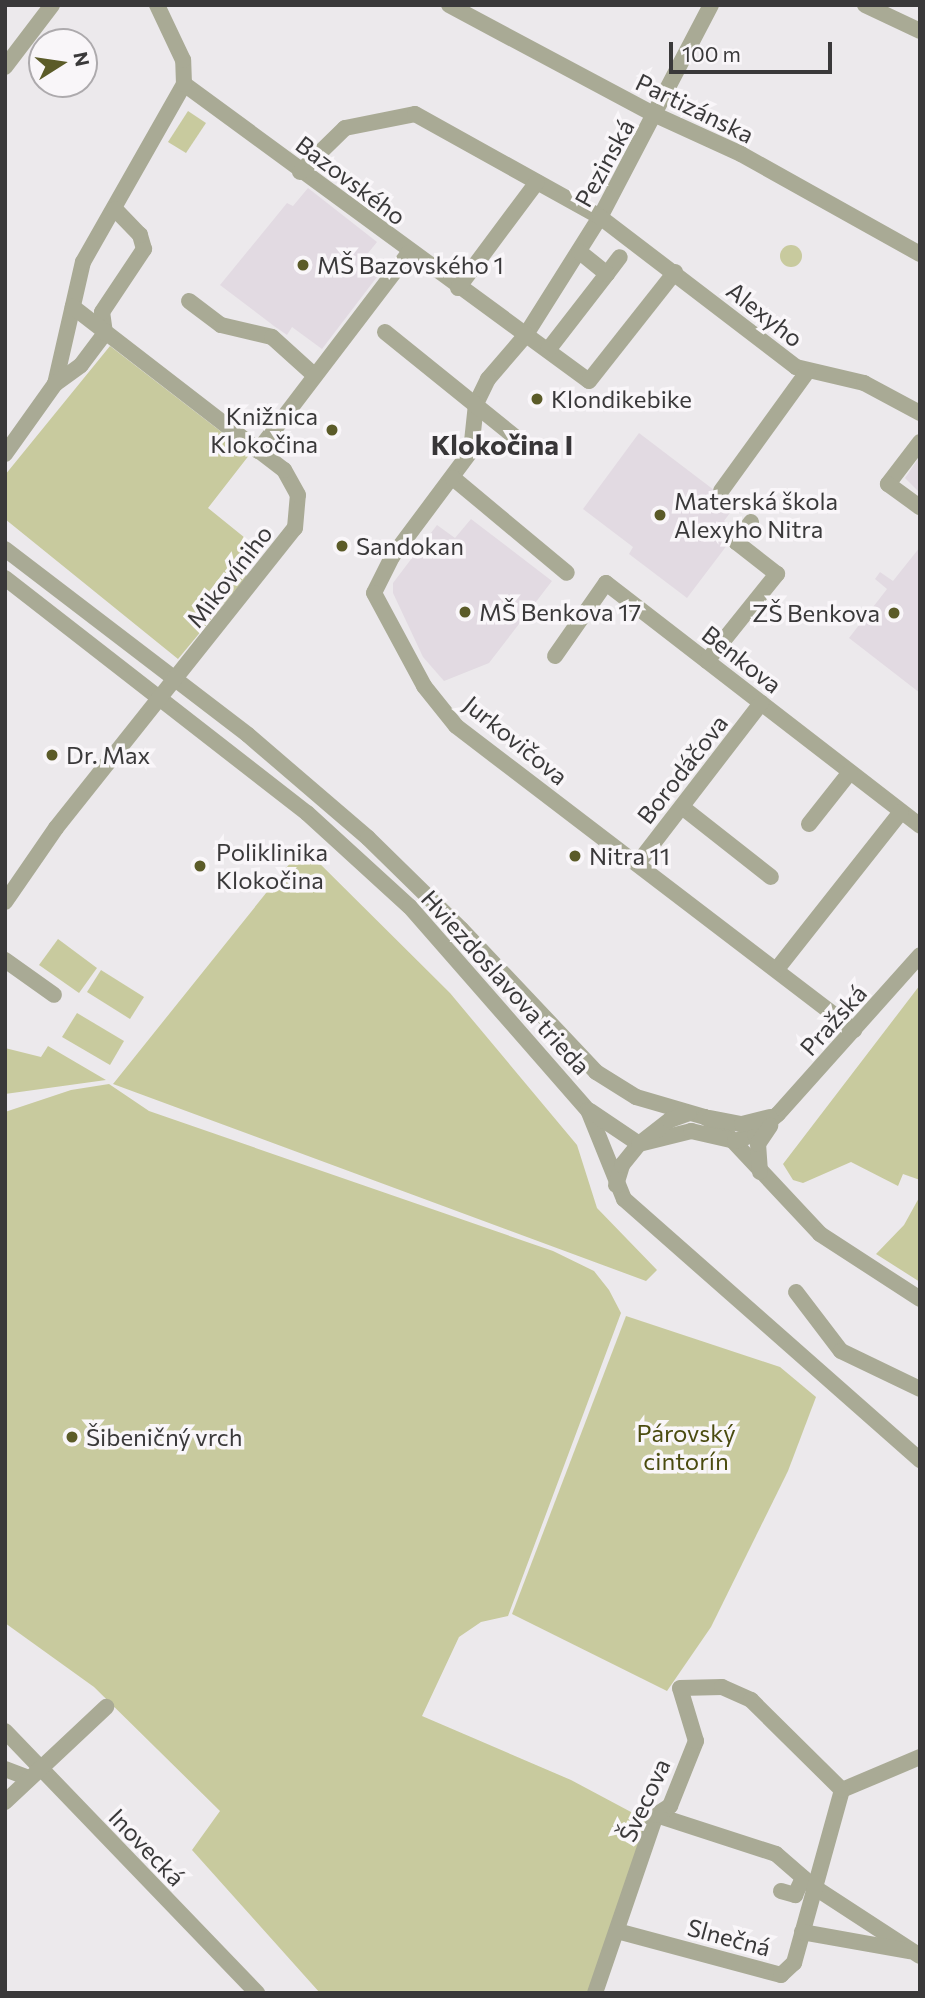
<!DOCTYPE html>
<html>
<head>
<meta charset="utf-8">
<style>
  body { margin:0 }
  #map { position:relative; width:925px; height:1998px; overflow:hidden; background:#ece9ec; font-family:Commissioner,sans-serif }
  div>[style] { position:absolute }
  .built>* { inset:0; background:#e2dae2 }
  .green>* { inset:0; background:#c8ca9e }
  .round { border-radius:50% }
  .minor>* { height:16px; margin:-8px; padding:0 8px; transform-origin:8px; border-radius:8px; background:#a9aa95 }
  .dots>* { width:19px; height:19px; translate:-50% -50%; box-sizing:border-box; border:4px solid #f9f6f9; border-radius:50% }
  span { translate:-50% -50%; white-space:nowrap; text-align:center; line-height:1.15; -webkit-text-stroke:7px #f9f6f9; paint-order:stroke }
  .street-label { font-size:24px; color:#3a393a }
  .poi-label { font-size:24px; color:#3a393a }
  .left { translate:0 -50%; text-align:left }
  .right { translate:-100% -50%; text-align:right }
  .park-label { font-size:24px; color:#4a4b0f }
  .quarter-label { font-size:28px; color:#383638; font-weight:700 }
  .frame { position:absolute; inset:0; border:7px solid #3a393a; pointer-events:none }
  .north { position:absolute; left:28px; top:28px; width:70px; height:70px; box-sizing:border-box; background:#f9f6f9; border:2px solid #adaaad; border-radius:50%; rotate:78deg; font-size:19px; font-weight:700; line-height:28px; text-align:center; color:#3a393a }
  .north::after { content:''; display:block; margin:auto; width:24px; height:32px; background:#5b5b28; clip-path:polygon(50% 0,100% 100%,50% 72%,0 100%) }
  .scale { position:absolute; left:669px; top:42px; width:163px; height:32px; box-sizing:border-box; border:4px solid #3a393a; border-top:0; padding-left:9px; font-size:21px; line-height:24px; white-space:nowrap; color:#3a393a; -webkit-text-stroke:5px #f9f6f9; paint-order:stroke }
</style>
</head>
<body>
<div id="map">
  <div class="built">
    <i style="clip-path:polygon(308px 188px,377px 242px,364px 258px,380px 273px,322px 349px,292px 327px,287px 335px,274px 326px,220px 285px,287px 203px,293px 206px)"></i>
    <i style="clip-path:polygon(639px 433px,735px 506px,724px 521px,737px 532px,687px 598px,629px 554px,633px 547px,583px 509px)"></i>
    <i style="clip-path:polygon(920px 456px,920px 493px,905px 478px)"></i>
    <i style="clip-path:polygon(471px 519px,552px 581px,489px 663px,444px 681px,423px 657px,393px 593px,393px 583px,437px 525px,455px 538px)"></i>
    <i style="clip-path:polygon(920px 547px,920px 693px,849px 638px,887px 589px,875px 579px,880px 572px,893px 581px)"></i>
  </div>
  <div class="green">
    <i style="clip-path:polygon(188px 111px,206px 123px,186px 153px,168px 142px)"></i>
    <i class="round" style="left:780px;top:245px;width:22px;height:22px"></i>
    <i style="clip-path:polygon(110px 346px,250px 454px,208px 508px,255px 546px,241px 571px,247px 576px,178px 659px,5px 519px,5px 475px)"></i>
    <i style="clip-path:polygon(303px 847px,450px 993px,577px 1145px,597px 1208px,657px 1270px,646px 1281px,113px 1084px)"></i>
    <i style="clip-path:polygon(58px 939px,97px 968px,79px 993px,39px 965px)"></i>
    <i style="clip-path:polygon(101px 970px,144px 997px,130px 1019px,87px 992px)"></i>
    <i style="clip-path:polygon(920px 985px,920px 1180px,903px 1174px,898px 1186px,851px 1162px,803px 1183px,793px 1180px,783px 1164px)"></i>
    <i style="clip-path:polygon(77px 1013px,124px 1041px,110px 1065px,62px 1037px)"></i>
    <i style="clip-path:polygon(48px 1046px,106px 1080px,5px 1094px,5px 1048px,41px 1057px)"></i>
    <i style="clip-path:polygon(109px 1084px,149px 1111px,553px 1251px,594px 1271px,609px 1290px,621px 1313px,508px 1616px,481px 1622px,459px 1637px,422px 1716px,571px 1780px,646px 1820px,600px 1993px,320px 1993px,192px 1850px,220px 1811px,94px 1687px,5px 1623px,5px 1112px,71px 1090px)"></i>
    <i style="clip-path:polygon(920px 1196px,920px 1282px,876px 1254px,904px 1225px)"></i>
    <i style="clip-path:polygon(626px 1316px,780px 1367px,816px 1397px,788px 1471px,711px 1627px,667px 1691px,512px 1614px)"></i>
  </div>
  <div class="minor">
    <i style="left:449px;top:5px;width:227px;rotate:28.1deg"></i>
    <i style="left:649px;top:112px;width:101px;rotate:24.5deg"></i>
    <i style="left:741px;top:154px;width:205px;rotate:29.2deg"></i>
    <i style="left:711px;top:5px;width:239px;rotate:117.6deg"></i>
    <i style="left:600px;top:217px;width:141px;rotate:122.2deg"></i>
    <i style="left:525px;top:336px;width:57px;rotate:130.7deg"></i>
    <i style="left:488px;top:379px;width:28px;rotate:116deg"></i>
    <i style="left:476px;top:404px;width:47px;rotate:96.1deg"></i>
    <i style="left:471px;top:451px;width:132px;rotate:126.7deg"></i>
    <i style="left:392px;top:557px;width:40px;rotate:116.6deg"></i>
    <i style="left:374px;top:593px;width:106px;rotate:61.7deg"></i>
    <i style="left:424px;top:686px;width:51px;rotate:51.3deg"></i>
    <i style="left:456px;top:726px;width:501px;rotate:37.37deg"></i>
    <i style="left:865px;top:5px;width:61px;rotate:25.3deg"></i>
    <i style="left:5px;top:67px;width:78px;rotate:-52.8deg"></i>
    <i style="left:184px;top:84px;width:502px;rotate:36.25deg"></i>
    <i style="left:589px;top:381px;width:139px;rotate:-51.7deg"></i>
    <i style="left:300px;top:172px;width:63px;rotate:-44.4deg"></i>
    <i style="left:345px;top:128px;width:71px;rotate:-11.3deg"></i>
    <i style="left:415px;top:114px;width:212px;rotate:29.1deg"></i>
    <i style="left:600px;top:217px;width:247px;rotate:37.4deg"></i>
    <i style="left:796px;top:367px;width:70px;rotate:13.2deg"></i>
    <i style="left:864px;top:383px;width:64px;rotate:28.2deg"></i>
    <i style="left:607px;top:274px;width:21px;rotate:-53deg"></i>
    <i style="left:458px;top:288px;width:132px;rotate:-53.3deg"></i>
    <i style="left:189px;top:301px;width:40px;rotate:37deg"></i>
    <i style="left:221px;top:325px;width:52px;rotate:13.2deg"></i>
    <i style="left:272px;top:337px;width:55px;rotate:42.1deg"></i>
    <i style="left:385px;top:332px;width:172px;rotate:38.9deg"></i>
    <i style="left:548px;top:350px;width:96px;rotate:-52.2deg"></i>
    <i style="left:607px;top:274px;width:36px;rotate:-141deg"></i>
    <i style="left:55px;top:384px;width:125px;rotate:-77.1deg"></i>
    <i style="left:83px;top:262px;width:205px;rotate:-60.4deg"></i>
    <i style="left:184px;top:84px;width:24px;rotate:-92deg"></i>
    <i style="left:183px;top:60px;width:61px;rotate:-115.3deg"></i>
    <i style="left:920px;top:442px;width:53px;rotate:127.3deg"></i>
    <i style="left:888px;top:484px;width:39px;rotate:36deg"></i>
    <i style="left:258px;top:451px;width:249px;rotate:-52.7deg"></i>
    <i style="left:5px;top:454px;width:86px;rotate:-54.5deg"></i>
    <i style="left:55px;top:384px;width:32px;rotate:-36deg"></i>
    <i style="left:81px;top:365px;width:40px;rotate:-53deg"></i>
    <i style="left:105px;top:333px;width:21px;rotate:-98deg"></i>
    <i style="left:102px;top:312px;width:76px;rotate:-56.3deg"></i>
    <i style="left:144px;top:249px;width:15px;rotate:-106deg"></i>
    <i style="left:140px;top:235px;width:36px;rotate:-134deg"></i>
    <i style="left:453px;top:478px;width:148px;rotate:39.8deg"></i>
    <i style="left:721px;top:491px;width:147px;rotate:-54.1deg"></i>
    <i style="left:5px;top:549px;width:306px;rotate:37.4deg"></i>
    <i style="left:248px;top:735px;width:158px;rotate:40.6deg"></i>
    <i style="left:368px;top:838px;width:130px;rotate:44.4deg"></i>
    <i style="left:461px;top:929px;width:197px;rotate:46.6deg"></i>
    <i style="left:596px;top:1072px;width:47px;rotate:32deg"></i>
    <i style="left:636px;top:1097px;width:72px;rotate:16.2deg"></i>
    <i style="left:705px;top:1117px;width:17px;rotate:33deg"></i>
    <i style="left:719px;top:1126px;width:148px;rotate:46.9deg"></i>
    <i style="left:820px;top:1234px;width:119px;rotate:33deg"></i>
    <i style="left:5px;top:578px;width:383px;rotate:37.9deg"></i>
    <i style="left:307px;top:813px;width:139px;rotate:42.4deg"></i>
    <i style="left:410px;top:907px;width:270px;rotate:48.8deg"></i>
    <i style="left:588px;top:1110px;width:96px;rotate:68deg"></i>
    <i style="left:624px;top:1199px;width:395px;rotate:41.4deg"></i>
    <i style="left:555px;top:656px;width:89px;rotate:-55.1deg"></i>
    <i style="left:606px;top:583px;width:397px;rotate:37.7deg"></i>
    <i style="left:707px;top:661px;width:112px;rotate:-51.2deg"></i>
    <i style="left:777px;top:574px;width:52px;rotate:-142deg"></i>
    <i style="left:736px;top:542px;width:25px;rotate:-53deg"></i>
    <i style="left:682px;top:807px;width:113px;rotate:38.2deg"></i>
    <i style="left:809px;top:824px;width:66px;rotate:-51.7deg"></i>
    <i style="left:638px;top:863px;width:202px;rotate:-52.4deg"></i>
    <i style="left:5px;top:902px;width:90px;rotate:-55.4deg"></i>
    <i style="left:56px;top:828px;width:384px;rotate:-51.5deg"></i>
    <i style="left:295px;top:528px;width:33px;rotate:-85deg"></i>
    <i style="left:298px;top:495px;width:29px;rotate:-119deg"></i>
    <i style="left:284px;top:470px;width:267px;rotate:-142.3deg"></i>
    <i style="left:5px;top:960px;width:60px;rotate:35.5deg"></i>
    <i style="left:777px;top:969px;width:200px;rotate:-51.7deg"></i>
    <i style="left:590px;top:1111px;width:59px;rotate:34deg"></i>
    <i style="left:639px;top:1144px;width:54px;rotate:-14deg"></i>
    <i style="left:691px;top:1131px;width:45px;rotate:12.8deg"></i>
    <i style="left:735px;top:1141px;width:21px;rotate:-19deg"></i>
    <i style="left:755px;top:1134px;width:30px;rotate:-41deg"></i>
    <i style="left:778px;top:1114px;width:213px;rotate:-48.2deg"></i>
    <i style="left:710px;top:1118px;width:33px;rotate:11deg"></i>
    <i style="left:742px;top:1124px;width:29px;rotate:-14deg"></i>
    <i style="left:760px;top:1172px;width:28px;rotate:-94deg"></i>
    <i style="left:758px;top:1144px;width:22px;rotate:-56deg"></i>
    <i style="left:616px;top:1185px;width:21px;rotate:-73deg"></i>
    <i style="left:622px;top:1165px;width:27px;rotate:-51deg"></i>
    <i style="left:639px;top:1144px;width:39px;rotate:-38deg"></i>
    <i style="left:670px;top:1120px;width:20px;rotate:-20deg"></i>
    <i style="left:796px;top:1292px;width:74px;rotate:52.7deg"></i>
    <i style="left:841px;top:1351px;width:88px;rotate:25.7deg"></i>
    <i style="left:5px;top:1731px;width:364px;rotate:46.1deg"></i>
    <i style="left:5px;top:1769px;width:26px;rotate:21deg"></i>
    <i style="left:842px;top:1790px;width:85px;rotate:-22.9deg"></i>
    <i style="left:5px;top:1802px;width:139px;rotate:-43.2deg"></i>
    <i style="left:656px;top:1815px;width:126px;rotate:18deg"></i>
    <i style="left:776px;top:1854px;width:50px;rotate:41deg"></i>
    <i style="left:814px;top:1887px;width:126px;rotate:33.1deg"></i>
    <i style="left:781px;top:1891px;width:15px;rotate:16deg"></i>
    <i style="left:795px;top:1895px;width:19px;rotate:-65deg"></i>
    <i style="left:617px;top:1931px;width:170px;rotate:15deg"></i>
    <i style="left:781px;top:1975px;width:18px;rotate:-43deg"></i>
    <i style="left:794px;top:1963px;width:180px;rotate:-74.5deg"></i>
    <i style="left:802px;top:1932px;width:109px;rotate:10.1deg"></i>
    <i style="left:595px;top:1993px;width:188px;rotate:-71.1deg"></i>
    <i style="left:656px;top:1815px;width:17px;rotate:-33deg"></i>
    <i style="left:670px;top:1806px;width:70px;rotate:-68.2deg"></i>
    <i style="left:696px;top:1741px;width:55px;rotate:-106.8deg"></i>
    <i style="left:680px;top:1688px;width:42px;rotate:-1.4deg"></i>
    <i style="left:722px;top:1687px;width:32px;rotate:24deg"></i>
    <i style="left:751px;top:1700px;width:128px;rotate:44.7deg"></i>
  </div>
  <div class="dots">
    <i style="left:303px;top:265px;background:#5b5b28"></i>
    <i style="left:537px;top:399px;background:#5b5b28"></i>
    <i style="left:332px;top:430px;background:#5b5b28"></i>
    <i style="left:660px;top:515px;background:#5b5b28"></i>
    <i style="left:342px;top:546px;background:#5b5b28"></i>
    <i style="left:465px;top:612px;background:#5b5b28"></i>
    <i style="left:894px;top:613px;background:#5b5b28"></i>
    <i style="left:52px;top:755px;background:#5b5b28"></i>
    <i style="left:575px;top:856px;background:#5b5b28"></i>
    <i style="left:200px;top:866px;background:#5b5b28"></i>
    <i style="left:72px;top:1437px;background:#5b5b28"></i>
  </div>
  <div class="street-label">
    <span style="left:695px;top:108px;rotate:26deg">Partizánska</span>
    <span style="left:604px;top:163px;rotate:-61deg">Pezinská</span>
    <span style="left:351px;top:180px;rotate:37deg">Bazovského</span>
    <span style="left:765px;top:314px;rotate:38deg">Alexyho</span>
    <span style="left:229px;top:576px;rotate:-52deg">Mikovíniho</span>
    <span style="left:742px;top:659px;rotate:38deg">Benkova</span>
    <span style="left:516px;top:740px;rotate:39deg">Jurkovičova</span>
    <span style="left:682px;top:769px;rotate:-52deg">Borodáčova</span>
    <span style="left:506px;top:982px;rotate:48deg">Hviezdoslavova trieda</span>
    <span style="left:833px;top:1020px;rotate:-48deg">Pražská</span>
    <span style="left:644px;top:1800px;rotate:-65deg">Švecova</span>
    <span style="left:147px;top:1847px;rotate:46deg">Inovecká</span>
    <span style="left:729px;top:1937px;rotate:15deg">Slnečná</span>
  </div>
  <div class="poi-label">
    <span class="left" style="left:317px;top:265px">MŠ Bazovského 1</span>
    <span class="left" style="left:551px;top:399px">Klondikebike</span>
    <span class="right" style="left:318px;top:430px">Knižnica<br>Klokočina</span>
    <span class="left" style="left:674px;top:515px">Materská škola<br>Alexyho Nitra</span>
    <span class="left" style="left:356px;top:546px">Sandokan</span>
    <span class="left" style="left:479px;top:612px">MŠ Benkova 17</span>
    <span class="right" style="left:880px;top:613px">ZŠ Benkova</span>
    <span class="left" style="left:66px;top:755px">Dr. Max</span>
    <span class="left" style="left:216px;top:866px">Poliklinika<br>Klokočina</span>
    <span class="left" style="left:589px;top:856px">Nitra 11</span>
    <span class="left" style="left:86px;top:1437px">Šibeničný vrch</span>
  </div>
  <div class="park-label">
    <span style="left:686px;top:1447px">Párovský<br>cintorín</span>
  </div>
  <div class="quarter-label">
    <span style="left:502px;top:444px">Klokočina I</span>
  </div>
  <div class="frame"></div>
  <div class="north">N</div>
  <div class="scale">100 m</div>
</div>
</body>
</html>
